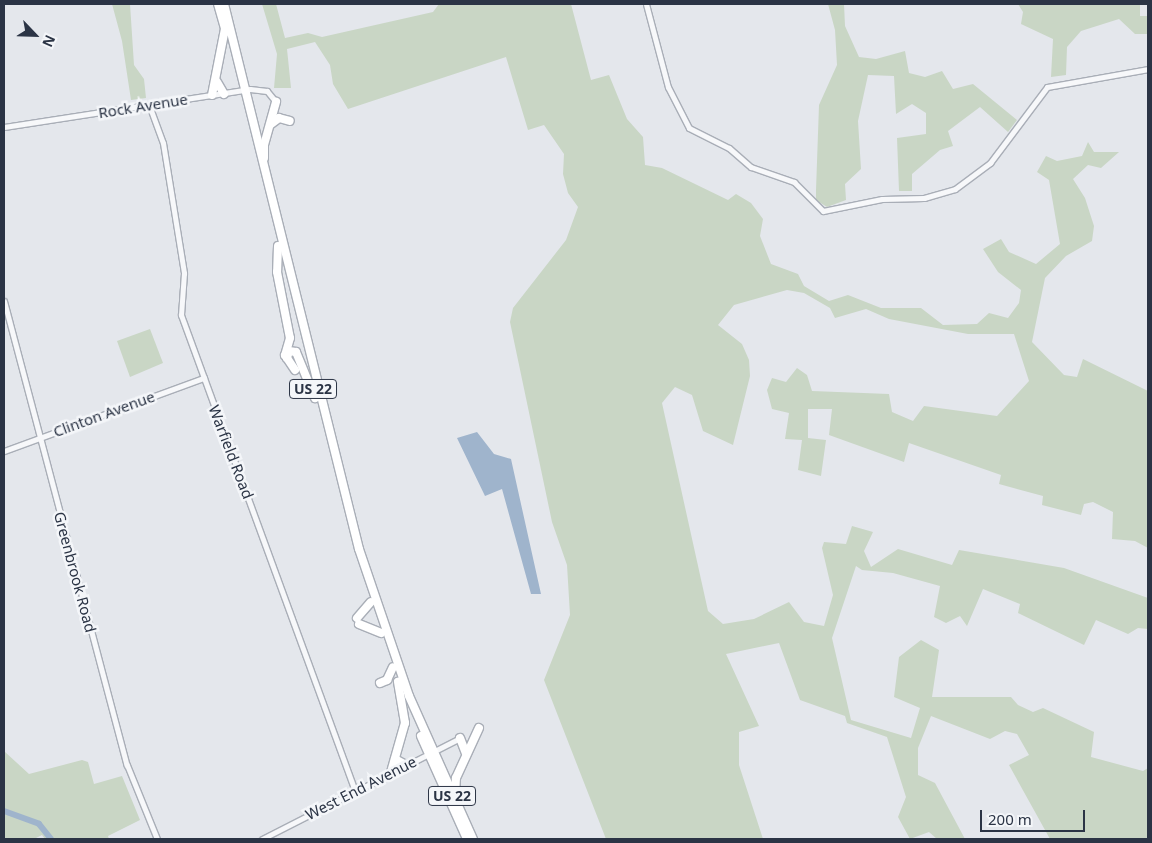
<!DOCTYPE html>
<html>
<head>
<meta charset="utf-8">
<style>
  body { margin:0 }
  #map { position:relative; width:1152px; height:843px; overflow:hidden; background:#e4e7ec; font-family:"Noto Sans",sans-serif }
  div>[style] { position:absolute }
  .green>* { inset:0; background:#c9d6c5 }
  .water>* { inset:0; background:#9fb4cc }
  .river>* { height:6px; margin:-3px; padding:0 3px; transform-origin:3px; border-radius:3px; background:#9fb4cc }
  .roads { filter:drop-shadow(1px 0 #a9aeb7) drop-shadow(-1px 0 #a9aeb7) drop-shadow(0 1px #a9aeb7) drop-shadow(0 -1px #a9aeb7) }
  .minor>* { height:5px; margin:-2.5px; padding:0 2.5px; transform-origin:2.5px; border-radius:2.5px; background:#f7f8fa }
  .highway>* { height:8px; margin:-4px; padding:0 4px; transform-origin:4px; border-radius:4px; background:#fff }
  span { translate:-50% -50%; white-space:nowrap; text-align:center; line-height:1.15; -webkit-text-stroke:5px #f4f6f9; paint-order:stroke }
  .shield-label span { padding:1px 4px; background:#f4f6f9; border:1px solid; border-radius:4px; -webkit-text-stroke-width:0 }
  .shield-label { font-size:14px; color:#2b3445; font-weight:700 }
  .street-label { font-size:15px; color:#2b3445 }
  .frame { position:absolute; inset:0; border:5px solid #2b3445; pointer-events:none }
  .north { position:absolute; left:10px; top:10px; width:50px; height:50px; -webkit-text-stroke:4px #f4f6f9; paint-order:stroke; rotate:114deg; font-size:14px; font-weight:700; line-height:20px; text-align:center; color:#2b3445 }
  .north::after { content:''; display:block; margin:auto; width:18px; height:22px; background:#2b3445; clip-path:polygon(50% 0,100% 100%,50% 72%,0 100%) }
  .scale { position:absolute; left:980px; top:810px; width:105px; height:22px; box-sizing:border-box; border:2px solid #2b3445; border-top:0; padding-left:6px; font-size:15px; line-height:18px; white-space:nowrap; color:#2b3445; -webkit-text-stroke:4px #f4f6f9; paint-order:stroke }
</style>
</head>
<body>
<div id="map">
  <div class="green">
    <i style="clip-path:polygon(112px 4px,130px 4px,134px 65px,144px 79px,146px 98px,131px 100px,122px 41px)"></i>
    <i style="clip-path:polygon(262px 4px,276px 4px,285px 38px,308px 33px,322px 37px,433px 12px,439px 4px,571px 4px,591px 80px,609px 75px,627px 119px,643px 137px,645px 165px,662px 168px,728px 200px,736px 194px,751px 203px,763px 219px,760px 236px,771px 264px,798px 274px,804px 286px,829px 301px,848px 295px,881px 308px,921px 308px,943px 325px,977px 324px,989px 313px,1008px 318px,1019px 303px,1021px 290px,998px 272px,983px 249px,1001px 239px,1009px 252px,1036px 264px,1060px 244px,1049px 180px,1037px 172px,1046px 156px,1057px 161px,1082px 156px,1088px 142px,1094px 152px,1119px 152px,1101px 168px,1088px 165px,1073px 179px,1085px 198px,1094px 226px,1092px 241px,1066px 256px,1045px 278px,1032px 342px,1064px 375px,1077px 377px,1083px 359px,1148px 391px,1148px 548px,1135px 541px,1112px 539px,1113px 512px,1093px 502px,1084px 504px,1081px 515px,1042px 505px,1043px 496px,999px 484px,1001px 475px,909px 443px,904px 462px,829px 435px,832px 409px,808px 409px,808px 438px,826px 440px,821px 476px,798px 470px,802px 440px,785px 439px,789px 413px,772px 409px,767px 390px,772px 378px,786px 382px,797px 368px,807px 375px,812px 391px,889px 394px,892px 412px,913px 421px,924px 406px,997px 416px,1029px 381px,1014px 334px,968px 334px,889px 319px,866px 309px,835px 318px,830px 308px,804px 293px,787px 290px,734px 305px,718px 325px,742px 344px,749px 360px,750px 376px,733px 445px,703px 431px,692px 395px,675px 387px,662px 403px,708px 611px,723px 624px,754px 619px,789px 602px,804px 622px,824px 626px,833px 595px,822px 548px,824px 542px,846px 544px,852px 526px,873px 532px,864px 551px,871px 567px,898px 549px,952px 565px,959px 550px,1064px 568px,1148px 598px,1148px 629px,1138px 628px,1128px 634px,1096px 620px,1084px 645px,1018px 613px,1020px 604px,983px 589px,967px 626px,960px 616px,946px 623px,934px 617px,940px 586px,893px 573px,862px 570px,856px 566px,832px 638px,851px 720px,911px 738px,920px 708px,894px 697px,899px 657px,921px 640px,939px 650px,932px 697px,1011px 697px,1018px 705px,1033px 712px,1043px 708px,1094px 732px,1091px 757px,1143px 771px,1148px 768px,1148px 839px,1050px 839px,1009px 765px,1029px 755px,1017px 734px,1005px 731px,990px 739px,931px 716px,918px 748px,918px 775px,935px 783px,965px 839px,937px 839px,929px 832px,910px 839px,898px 817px,906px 797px,887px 737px,847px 723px,845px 716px,800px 700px,779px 643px,726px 654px,759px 726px,739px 732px,739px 765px,763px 839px,606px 839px,544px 680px,570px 615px,567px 565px,552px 522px,510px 322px,513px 308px,566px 240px,578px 207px,568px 193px,563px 174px,564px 154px,544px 125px,528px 130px,506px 57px,348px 109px,333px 84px,330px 65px,315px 42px,287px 49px,291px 88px,274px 88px,277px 54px)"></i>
    <i style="clip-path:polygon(828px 4px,844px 4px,845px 26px,859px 57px,876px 59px,905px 51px,909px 73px,925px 77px,942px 71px,953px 89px,973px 84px,1017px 120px,1008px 132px,980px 107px,948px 131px,953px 146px,940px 150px,912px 174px,912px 191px,899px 191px,897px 138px,926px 134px,926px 113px,912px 104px,896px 114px,894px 76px,868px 75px,858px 121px,861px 169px,845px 184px,846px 200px,827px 207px,816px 200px,816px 190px,819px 105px,837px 65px,835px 30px)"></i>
    <i style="clip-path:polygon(1018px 4px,1140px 4px,1140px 16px,1148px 16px,1148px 34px,1135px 34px,1119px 19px,1081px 31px,1067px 47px,1066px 75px,1051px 77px,1053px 39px,1021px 24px,1023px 12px)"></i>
    <i style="clip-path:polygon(150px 329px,163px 363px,130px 377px,117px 341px)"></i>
    <i style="clip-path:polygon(4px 751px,29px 774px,82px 760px,88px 762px,94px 784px,122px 776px,140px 820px,108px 836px,109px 839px,45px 839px,42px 835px,34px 839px,4px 839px)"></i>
  </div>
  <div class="water">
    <i style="clip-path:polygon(477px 432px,494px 454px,511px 459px,541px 594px,531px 594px,502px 489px,485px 496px,457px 438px)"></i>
  </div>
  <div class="river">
    <i style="left:4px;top:811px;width:37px;rotate:20deg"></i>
    <i style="left:39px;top:824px;width:19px;rotate:51deg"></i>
  </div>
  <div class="roads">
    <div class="minor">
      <i style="left:646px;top:4px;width:86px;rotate:75.2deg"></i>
      <i style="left:668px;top:87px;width:46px;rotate:62.9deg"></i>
      <i style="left:689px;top:128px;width:45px;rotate:26.6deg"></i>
      <i style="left:729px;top:148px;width:29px;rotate:41deg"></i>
      <i style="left:751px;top:167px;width:46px;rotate:19.2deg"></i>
      <i style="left:794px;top:182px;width:41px;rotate:45deg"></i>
      <i style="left:823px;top:211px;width:60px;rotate:-11.5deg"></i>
      <i style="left:882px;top:199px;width:42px;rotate:-1.4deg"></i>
      <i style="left:924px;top:198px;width:32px;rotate:-16deg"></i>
      <i style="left:955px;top:189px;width:44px;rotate:-36.6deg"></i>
      <i style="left:990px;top:163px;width:95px;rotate:-53.1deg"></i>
      <i style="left:1047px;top:87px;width:103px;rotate:-10.1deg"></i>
      <i style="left:149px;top:105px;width:40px;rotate:69.8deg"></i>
      <i style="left:163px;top:143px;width:132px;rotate:80.8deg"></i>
      <i style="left:184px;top:273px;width:42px;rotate:94.1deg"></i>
      <i style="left:181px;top:315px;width:507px;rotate:69.92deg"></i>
      <i style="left:4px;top:127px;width:249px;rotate:-8.8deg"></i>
      <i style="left:250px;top:89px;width:17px;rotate:7deg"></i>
      <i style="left:267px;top:91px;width:14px;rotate:51deg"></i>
      <i style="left:4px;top:301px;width:480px;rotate:75.2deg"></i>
      <i style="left:127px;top:765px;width:80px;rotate:67.9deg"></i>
      <i style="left:4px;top:451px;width:213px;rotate:-20.1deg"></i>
      <i style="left:262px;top:839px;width:222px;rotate:-27deg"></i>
    </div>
    <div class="highway">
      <i style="left:218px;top:4px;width:29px;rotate:74deg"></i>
      <i style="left:224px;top:4px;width:561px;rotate:76.09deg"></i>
      <i style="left:359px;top:549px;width:155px;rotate:71.2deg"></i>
      <i style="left:409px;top:696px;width:157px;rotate:65.9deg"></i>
      <i style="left:217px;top:82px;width:14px;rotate:60deg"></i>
      <i style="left:212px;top:95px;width:67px;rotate:-78.9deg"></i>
      <i style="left:271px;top:124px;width:10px;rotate:-37deg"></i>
      <i style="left:279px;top:118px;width:11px;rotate:15deg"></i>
      <i style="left:264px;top:158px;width:13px;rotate:-90deg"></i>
      <i style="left:264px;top:145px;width:45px;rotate:-74.4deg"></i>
      <i style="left:278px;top:246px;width:26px;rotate:92deg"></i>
      <i style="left:277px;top:272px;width:67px;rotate:78.9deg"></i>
      <i style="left:290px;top:338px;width:18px;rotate:106deg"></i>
      <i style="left:285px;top:355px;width:18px;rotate:56deg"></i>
      <i style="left:287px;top:358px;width:7px;rotate:-74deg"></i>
      <i style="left:289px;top:351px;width:7px;rotate:8deg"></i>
      <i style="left:296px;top:352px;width:50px;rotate:67.6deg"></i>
      <i style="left:357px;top:618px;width:21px;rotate:-49deg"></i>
      <i style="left:359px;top:624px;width:24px;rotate:22deg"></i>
      <i style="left:380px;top:683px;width:8px;rotate:-23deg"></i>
      <i style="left:387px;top:680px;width:14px;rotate:-65deg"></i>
      <i style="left:421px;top:736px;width:113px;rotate:65.9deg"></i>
      <i style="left:460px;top:738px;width:17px;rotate:69deg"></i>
      <i style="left:395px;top:759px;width:13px;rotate:29deg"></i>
      <i style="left:391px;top:772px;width:51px;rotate:-74.1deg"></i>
      <i style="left:405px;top:723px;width:42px;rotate:-99.7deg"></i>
      <i style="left:455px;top:796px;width:18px;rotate:-87deg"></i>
      <i style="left:456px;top:778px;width:55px;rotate:-65.3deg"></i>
    </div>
  </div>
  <div class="shield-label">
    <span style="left:313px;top:389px">US 22</span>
    <span style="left:452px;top:796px">US 22</span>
  </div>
  <div class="street-label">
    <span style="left:143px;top:106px;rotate:-9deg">Rock Avenue</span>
    <span style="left:104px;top:414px;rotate:-20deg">Clinton Avenue</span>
    <span style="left:231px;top:452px;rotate:69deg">Warfield Road</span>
    <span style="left:75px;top:572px;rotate:75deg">Greenbrook Road</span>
    <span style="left:361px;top:788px;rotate:-27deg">West End Avenue</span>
  </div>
  <div class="frame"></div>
  <div class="north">N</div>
  <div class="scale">200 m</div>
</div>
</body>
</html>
